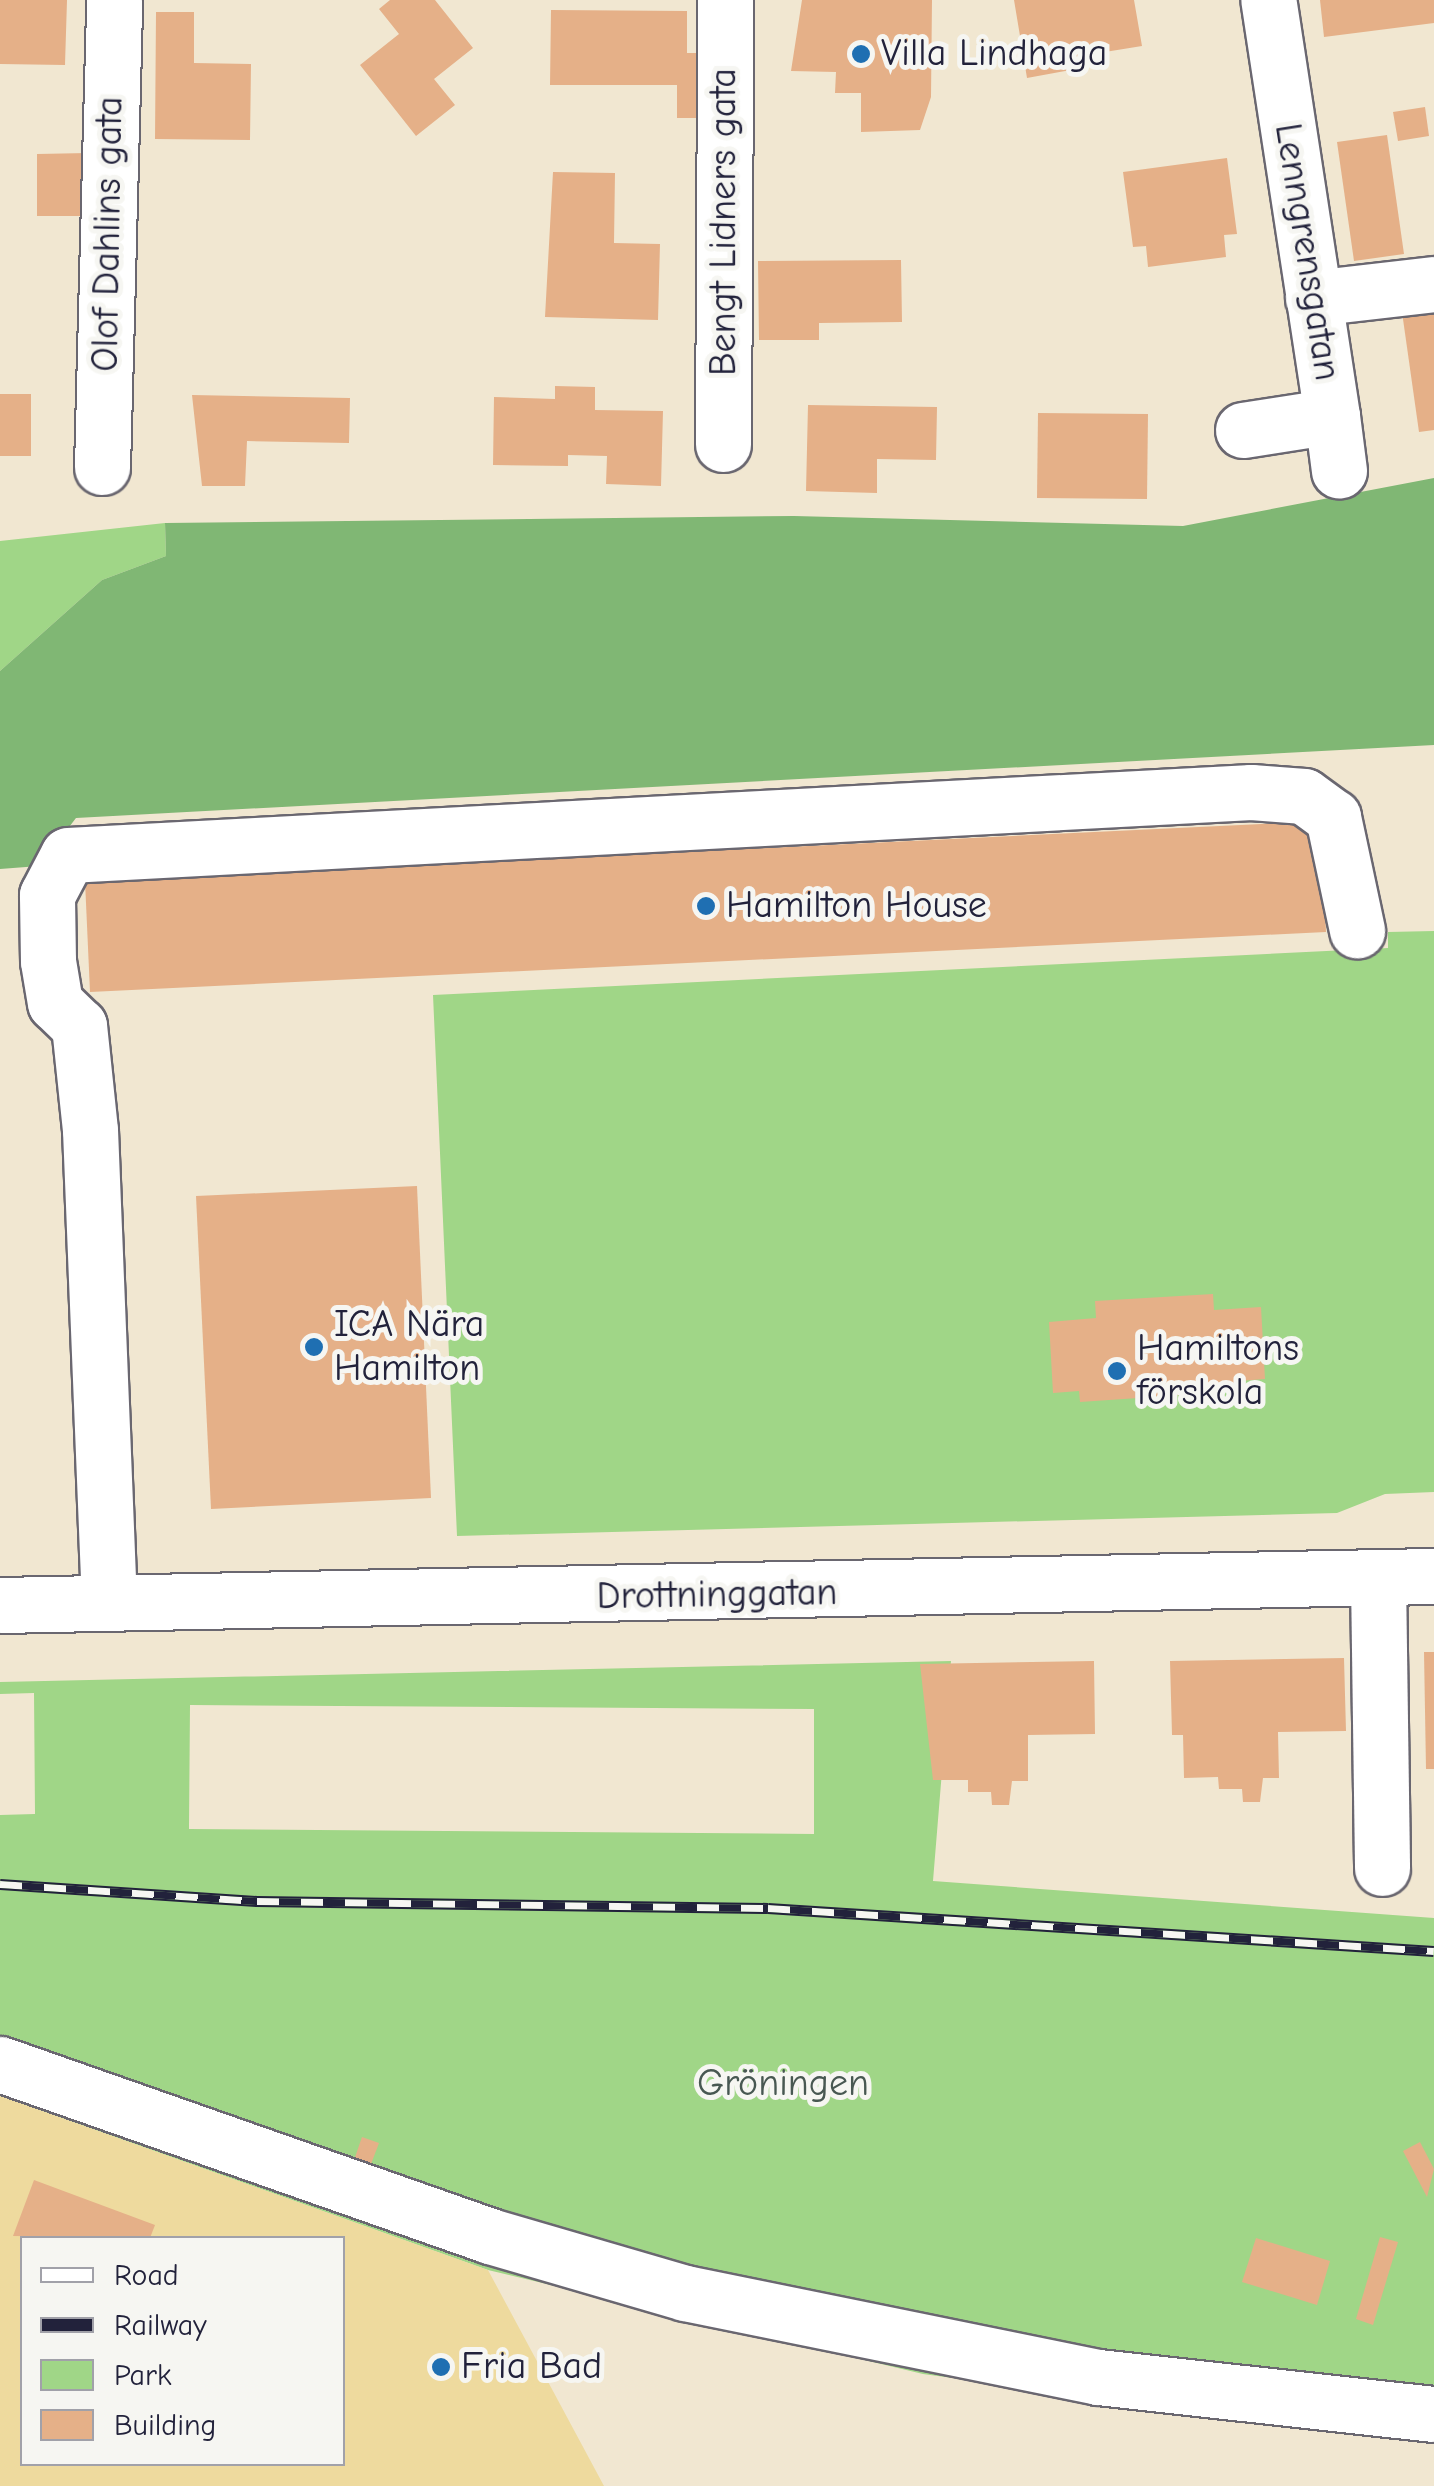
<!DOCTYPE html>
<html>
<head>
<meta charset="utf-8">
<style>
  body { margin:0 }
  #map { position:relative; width:1434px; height:2486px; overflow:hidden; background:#f1e7d1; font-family:"Comic Neue",sans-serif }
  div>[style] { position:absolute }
  .green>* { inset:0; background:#a0d687 }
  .forest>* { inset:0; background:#80b774 }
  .sand>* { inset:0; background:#eeda9e }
  .building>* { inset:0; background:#e5b088 }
  .roads { filter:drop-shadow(2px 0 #6a6770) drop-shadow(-2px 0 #6a6770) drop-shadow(0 2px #6a6770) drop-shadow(0 -2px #6a6770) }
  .minor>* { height:55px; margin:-27.5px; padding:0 27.5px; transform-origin:27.5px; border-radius:27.5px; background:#fff }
  .rail>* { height:11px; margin-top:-5.5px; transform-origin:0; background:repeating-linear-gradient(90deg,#f6f6f2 0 22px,#22223b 0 44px); box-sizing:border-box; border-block:2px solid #22223b }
  .dots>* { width:28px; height:28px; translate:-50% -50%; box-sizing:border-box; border:5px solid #f6f6f2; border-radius:50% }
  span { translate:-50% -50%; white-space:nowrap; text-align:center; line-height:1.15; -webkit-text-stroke:10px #f6f6f2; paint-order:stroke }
  .poi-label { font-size:38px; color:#22223b }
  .left { translate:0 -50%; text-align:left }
  .street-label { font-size:38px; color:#22223b }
  .park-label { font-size:38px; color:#485852 }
  .legend { position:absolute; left:20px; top:2236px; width:325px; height:230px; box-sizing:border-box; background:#f6f6f2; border:2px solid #a1a1a9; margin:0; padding:12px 18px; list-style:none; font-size:30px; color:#22223b }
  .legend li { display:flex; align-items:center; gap:20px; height:50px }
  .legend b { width:50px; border:2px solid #a1a1a9 }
</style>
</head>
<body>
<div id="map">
  <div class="green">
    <i style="clip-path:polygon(165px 523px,166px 556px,102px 580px,0 671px,0 541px)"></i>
    <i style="clip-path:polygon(1434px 931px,1434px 1492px,1385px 1494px,1337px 1513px,457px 1536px,433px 995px,1388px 948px,1388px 932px)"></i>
    <i style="clip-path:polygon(evenodd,951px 1661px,933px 1881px,1434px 1918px,1434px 2442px,923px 2374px,488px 2270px,0 2096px,0 1815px,35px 1814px,34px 1693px,0 1694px,0 1682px,951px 1661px,190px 1705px,814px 1709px,814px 1834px,189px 1829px,190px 1705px)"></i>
  </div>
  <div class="forest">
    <i style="clip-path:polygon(1434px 478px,1434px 745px,76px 818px,39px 866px,0 869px,0 671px,102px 580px,166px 556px,165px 523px,794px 516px,1183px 526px)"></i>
  </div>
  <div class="sand">
    <i style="clip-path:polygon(evenodd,0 2096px,488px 2270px,604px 2486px,0 2486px,0 2096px,22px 2238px,342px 2238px,342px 2464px,22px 2464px,22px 2238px)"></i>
  </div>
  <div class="building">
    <i style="clip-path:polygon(0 0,67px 0,65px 65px,0 64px)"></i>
    <i style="clip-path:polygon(390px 0,435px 0,473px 48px,434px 79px,455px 105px,416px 136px,360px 65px,399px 34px,379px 9px)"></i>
    <i style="clip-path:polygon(802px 0,932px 0,931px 97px,920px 130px,861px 132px,861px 93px,835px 93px,836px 72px,791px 71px)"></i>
    <i style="clip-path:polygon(1014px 0,1134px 0,1142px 46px,1074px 57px,1076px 69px,1027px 78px)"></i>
    <i style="clip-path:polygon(1320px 0,1434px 0,1434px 23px,1324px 37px)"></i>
    <i style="clip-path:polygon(551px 10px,687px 11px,687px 53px,708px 53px,708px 118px,677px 118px,677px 85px,550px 85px)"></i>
    <i style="clip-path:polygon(156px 12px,194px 12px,194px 63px,251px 64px,250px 140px,155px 139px)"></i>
    <i style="clip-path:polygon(1425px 107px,1429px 136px,1398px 141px,1393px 112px)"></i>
    <i style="clip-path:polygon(1387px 135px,1404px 254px,1354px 261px,1337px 142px)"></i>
    <i style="clip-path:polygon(88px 153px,89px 216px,37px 216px,37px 154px)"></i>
    <i style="clip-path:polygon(1227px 158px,1237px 234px,1224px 235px,1226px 257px,1148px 267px,1146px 246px,1133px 247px,1123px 172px)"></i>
    <i style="clip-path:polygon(553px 172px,615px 173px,614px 243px,660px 244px,658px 320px,545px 317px)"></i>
    <i style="clip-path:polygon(901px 260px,902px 322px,819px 323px,819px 340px,759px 340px,758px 261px)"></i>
    <i style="clip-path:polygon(1434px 300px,1434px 430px,1419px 432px,1401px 305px)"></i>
    <i style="clip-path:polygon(555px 386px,595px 387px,595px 410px,663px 411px,661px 486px,606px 484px,607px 456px,568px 455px,568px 466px,493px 465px,494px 397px,555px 399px)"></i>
    <i style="clip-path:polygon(0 394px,31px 394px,31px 456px,0 456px)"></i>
    <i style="clip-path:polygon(192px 395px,350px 398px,349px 443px,247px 441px,245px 486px,202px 486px)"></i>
    <i style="clip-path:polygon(808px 405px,937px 407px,936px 460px,877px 459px,877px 493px,806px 491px)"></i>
    <i style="clip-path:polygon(1038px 413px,1148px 414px,1147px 499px,1037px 498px)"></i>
    <i style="clip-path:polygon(1321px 821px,1326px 932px,90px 992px,85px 881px)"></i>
    <i style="clip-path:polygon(417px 1186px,431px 1498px,211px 1509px,196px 1196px)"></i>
    <i style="clip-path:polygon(1213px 1294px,1214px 1310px,1261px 1307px,1265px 1379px,1239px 1381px,1240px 1391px,1080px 1402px,1079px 1391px,1053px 1393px,1049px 1322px,1096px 1318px,1095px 1301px)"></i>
    <i style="clip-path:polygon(1424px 1652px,1434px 1652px,1434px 1769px,1426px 1769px)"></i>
    <i style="clip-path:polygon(1344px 1658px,1346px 1731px,1278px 1732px,1279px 1778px,1263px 1778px,1260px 1802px,1243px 1802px,1242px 1789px,1219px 1789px,1218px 1777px,1184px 1778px,1183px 1735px,1172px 1735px,1170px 1661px)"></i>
    <i style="clip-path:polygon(1094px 1661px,1095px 1734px,1028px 1735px,1028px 1781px,1012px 1781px,1009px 1805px,992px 1805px,991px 1792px,968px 1792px,968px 1780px,933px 1780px,920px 1664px)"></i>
    <i style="clip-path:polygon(362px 2137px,379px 2143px,368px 2172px,352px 2166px)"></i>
    <i style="clip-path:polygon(1420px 2142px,1434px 2169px,1427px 2197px,1403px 2151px)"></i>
    <i style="clip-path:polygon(34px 2180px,155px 2225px,150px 2238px,13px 2236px)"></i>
    <i style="clip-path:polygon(1380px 2237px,1398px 2242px,1373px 2325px,1356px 2319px)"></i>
    <i style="clip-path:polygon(1256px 2238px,1330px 2261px,1317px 2305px,1242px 2282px)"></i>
  </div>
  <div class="roads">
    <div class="minor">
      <i style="left:1313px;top:298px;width:122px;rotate:-6.6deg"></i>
      <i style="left:1332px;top:416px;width:55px;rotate:82.7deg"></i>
      <i style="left:1243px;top:430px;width:90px;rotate:-8.9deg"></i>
      <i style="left:1332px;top:416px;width:421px;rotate:-98.7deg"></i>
      <i style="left:723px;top:444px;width:444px;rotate:-89.7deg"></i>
      <i style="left:102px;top:467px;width:467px;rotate:-88.5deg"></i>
      <i style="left:1378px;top:1578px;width:290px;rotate:89.2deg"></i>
      <i style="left:109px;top:1603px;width:473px;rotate:-92.3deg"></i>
      <i style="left:90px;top:1130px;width:105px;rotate:-96deg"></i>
      <i style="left:79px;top:1026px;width:33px;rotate:-136deg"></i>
      <i style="left:55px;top:1003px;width:43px;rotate:-99.5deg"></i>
      <i style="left:48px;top:961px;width:66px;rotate:-90.9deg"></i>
      <i style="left:47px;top:895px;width:45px;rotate:-62.3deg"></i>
      <i style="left:68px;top:855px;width:1185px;rotate:-3.05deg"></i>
      <i style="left:1251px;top:792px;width:53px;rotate:4.3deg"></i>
      <i style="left:1304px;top:796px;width:36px;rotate:36deg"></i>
      <i style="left:1333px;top:817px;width:116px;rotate:78deg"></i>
      <i style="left:0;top:1605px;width:1434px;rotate:-1.16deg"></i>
      <i style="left:0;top:2064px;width:519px;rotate:19.34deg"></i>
      <i style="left:490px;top:2236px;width:203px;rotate:16.3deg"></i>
      <i style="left:685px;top:2293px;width:421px;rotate:11.5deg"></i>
      <i style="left:1098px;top:2377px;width:338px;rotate:6.3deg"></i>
    </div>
  </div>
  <div class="rail">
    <i style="left:0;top:1884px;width:258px;rotate:3.8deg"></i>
    <i style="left:257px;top:1901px;width:511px;rotate:0.78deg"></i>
    <i style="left:768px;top:1908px;width:667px;rotate:3.69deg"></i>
  </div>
  <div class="dots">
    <i style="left:861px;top:54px;background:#1f6fb2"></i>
    <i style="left:706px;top:906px;background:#1f6fb2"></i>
    <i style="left:314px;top:1347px;background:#1f6fb2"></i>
    <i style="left:1117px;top:1371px;background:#1f6fb2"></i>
    <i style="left:441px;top:2367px;background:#1f6fb2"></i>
  </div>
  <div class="poi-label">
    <span class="left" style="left:881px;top:54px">Villa Lindhaga</span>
    <span class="left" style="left:726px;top:906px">Hamilton House</span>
    <span class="left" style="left:334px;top:1347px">ICA Nära<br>Hamilton</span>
    <span class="left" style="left:1137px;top:1371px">Hamiltons<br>förskola</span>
    <span class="left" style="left:461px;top:2367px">Fria Bad</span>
  </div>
  <div class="street-label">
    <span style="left:724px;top:222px;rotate:-90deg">Bengt Lidners gata</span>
    <span style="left:108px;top:234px;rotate:-89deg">Olof Dahlins gata</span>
    <span style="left:1307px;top:252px;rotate:81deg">Lenngrensgatan</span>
    <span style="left:717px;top:1595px;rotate:-1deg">Drottninggatan</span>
  </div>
  <div class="park-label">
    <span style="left:783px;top:2084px">Gröningen</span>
  </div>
  <ul class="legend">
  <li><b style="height:12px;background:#fff"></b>Road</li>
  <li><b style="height:12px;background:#22223b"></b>Railway</li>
  <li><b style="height:28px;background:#a0d687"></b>Park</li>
  <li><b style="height:28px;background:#e5b088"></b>Building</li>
  </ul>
</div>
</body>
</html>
